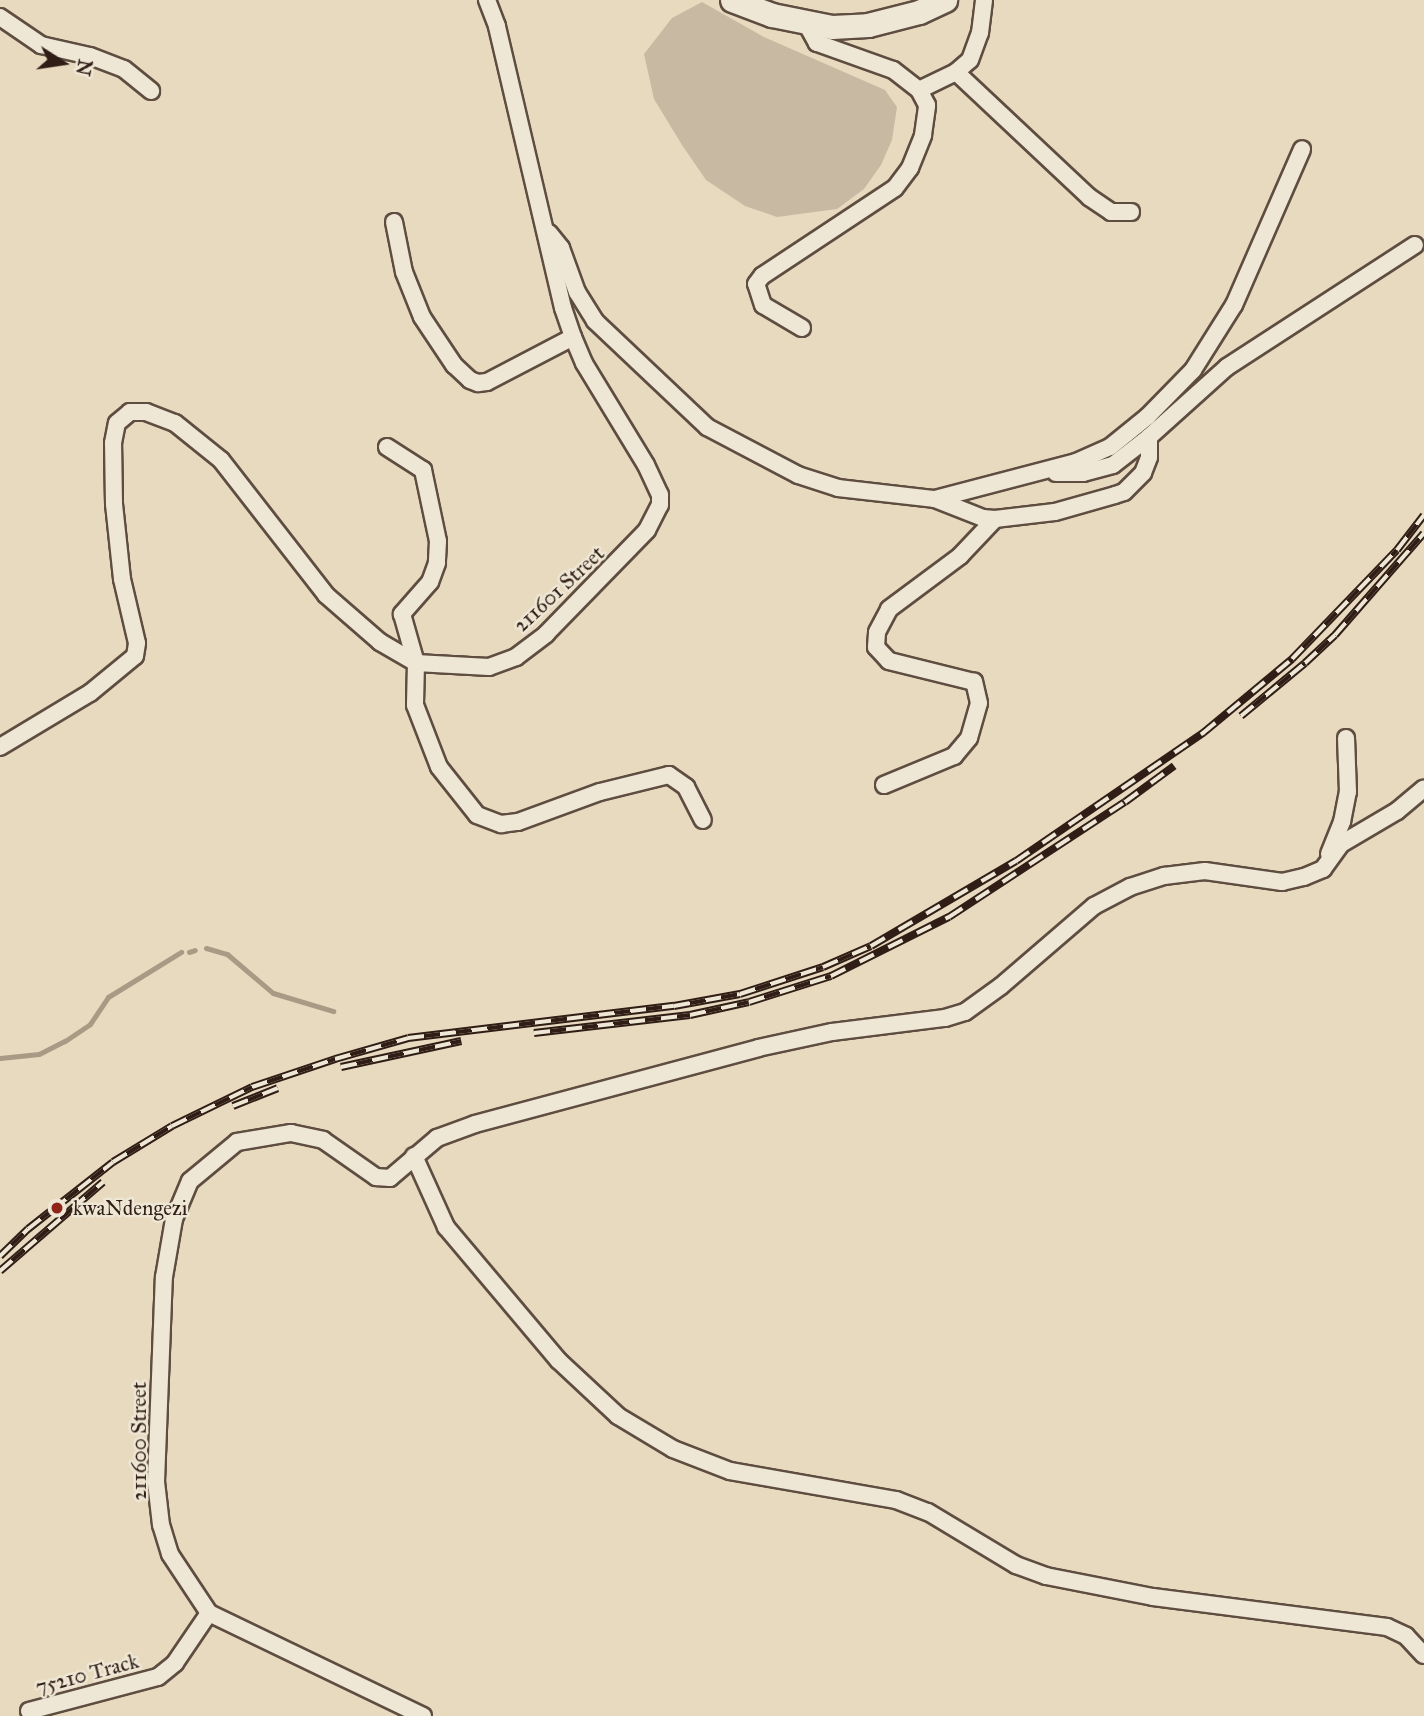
<!DOCTYPE html>
<html>
<head>
<meta charset="utf-8">
<style>
  body { margin:0 }
  #map { position:relative; width:1424px; height:1716px; overflow:hidden; background:#e7dabf; font-family:"IM FELL Great Primer",serif }
  div>[style] { position:absolute }
  .green>* { inset:0; background:#c8baa2 }
  .stream>* { height:5px; margin:-2.5px; padding:0 2.5px; transform-origin:2.5px; border-radius:2.5px; background:#a99a86 }
  .roads { filter:drop-shadow(2px 0 #5e4d40) drop-shadow(-2px 0 #5e4d40) drop-shadow(0 2px #5e4d40) drop-shadow(0 -2px #5e4d40) }
  .street>* { height:16px; margin:-8px; padding:0 8px; transform-origin:8px; border-radius:8px; background:#efe7d5 }
  .secondary>* { height:23px; margin:-11.5px; padding:0 11.5px; transform-origin:11.5px; border-radius:11.5px; background:#efe7d5 }
  .rail>* { height:8px; margin-top:-4px; transform-origin:0; background:repeating-linear-gradient(90deg,#efe7d5 0 16px,#301e16 0 32px); box-sizing:border-box; border-block:2px solid #301e16 }
  .dots>* { width:19px; height:19px; translate:-50% -50%; box-sizing:border-box; border:4px solid #efe7d5; border-radius:50% }
  span { translate:-50% -50%; white-space:nowrap; text-align:center; line-height:1.15; -webkit-text-stroke:5px #efe7d5; paint-order:stroke }
  .street-label { font-size:21px; color:#301e16 }
  .poi-label { font-size:21px; color:#301e16 }
  .left { translate:0 -50%; text-align:left }
  .north { position:absolute; left:28px; top:28px; width:70px; height:70px; -webkit-text-stroke:5px #efe7d5; paint-order:stroke; rotate:102deg; font-size:19px; font-weight:700; line-height:28px; text-align:center; color:#301e16 }
  .north::after { content:''; display:block; margin:auto; width:24px; height:32px; background:#301e16; clip-path:polygon(50% 0,100% 100%,50% 72%,0 100%) }
</style>
</head>
<body>
<div id="map">
  <div class="green">
    <i style="clip-path:polygon(702px 2px,764px 37px,885px 90px,897px 107px,892px 140px,881px 165px,864px 189px,837px 209px,777px 217px,745px 206px,706px 180px,682px 145px,654px 99px,644px 54px,672px 18px)"></i>
  </div>
  <div class="stream">
    <i style="left:206px;top:948px;width:22px;rotate:16deg"></i>
    <i style="left:227px;top:954px;width:60px;rotate:40.3deg"></i>
    <i style="left:273px;top:993px;width:63px;rotate:16.7deg"></i>
    <i style="left:189px;top:952px;width:6px;rotate:-18deg"></i>
    <i style="left:0;top:1058px;width:39px;rotate:-6deg"></i>
    <i style="left:39px;top:1054px;width:29px;rotate:-27deg"></i>
    <i style="left:65px;top:1041px;width:30px;rotate:-34deg"></i>
    <i style="left:90px;top:1024px;width:32px;rotate:-56deg"></i>
    <i style="left:108px;top:997px;width:86px;rotate:-31.7deg"></i>
  </div>
  <div class="roads">
    <div class="street">
      <i style="left:0;top:17px;width:50px;rotate:34.3deg"></i>
      <i style="left:41px;top:45px;width:50px;rotate:12.7deg"></i>
      <i style="left:90px;top:56px;width:36px;rotate:21deg"></i>
      <i style="left:124px;top:69px;width:35px;rotate:39deg"></i>
      <i style="left:956px;top:72px;width:183px;rotate:43.2deg"></i>
      <i style="left:1089px;top:197px;width:27px;rotate:34deg"></i>
      <i style="left:1111px;top:212px;width:20px"></i>
      <i style="left:919px;top:90px;width:41px;rotate:-25.9deg"></i>
      <i style="left:956px;top:72px;width:18px;rotate:-41deg"></i>
      <i style="left:970px;top:60px;width:29px;rotate:-70deg"></i>
      <i style="left:980px;top:33px;width:33px;rotate:-83deg"></i>
      <i style="left:394px;top:222px;width:51px;rotate:78.7deg"></i>
      <i style="left:404px;top:272px;width:48px;rotate:68.2deg"></i>
      <i style="left:422px;top:317px;width:58px;rotate:56.3deg"></i>
      <i style="left:454px;top:365px;width:22px;rotate:43deg"></i>
      <i style="left:470px;top:380px;width:9px;rotate:21deg"></i>
      <i style="left:478px;top:383px;width:9px;rotate:-6deg"></i>
      <i style="left:487px;top:382px;width:97px;rotate:-27.6deg"></i>
      <i style="left:549px;top:233px;width:19px;rotate:51deg"></i>
      <i style="left:561px;top:248px;width:47px;rotate:70deg"></i>
      <i style="left:577px;top:292px;width:34px;rotate:58deg"></i>
      <i style="left:595px;top:321px;width:154px;rotate:43.4deg"></i>
      <i style="left:707px;top:427px;width:103px;rotate:27.8deg"></i>
      <i style="left:798px;top:475px;width:42px;rotate:18deg"></i>
      <i style="left:838px;top:488px;width:98px;rotate:6.5deg"></i>
      <i style="left:935px;top:499px;width:146px;rotate:-14.7deg"></i>
      <i style="left:1076px;top:462px;width:37px;rotate:-24deg"></i>
      <i style="left:1110px;top:447px;width:48px;rotate:-39deg"></i>
      <i style="left:1147px;top:417px;width:66px;rotate:-45.6deg"></i>
      <i style="left:1193px;top:370px;width:77px;rotate:-57.8deg"></i>
      <i style="left:1234px;top:305px;width:170px;rotate:-66.4deg"></i>
      <i style="left:802px;top:328px;width:45px;rotate:-149.5deg"></i>
      <i style="left:763px;top:305px;width:22px;rotate:-108deg"></i>
      <i style="left:756px;top:284px;width:10px;rotate:-53deg"></i>
      <i style="left:762px;top:276px;width:159px;rotate:-33.5deg"></i>
      <i style="left:895px;top:188px;width:25px;rotate:-53deg"></i>
      <i style="left:910px;top:168px;width:35px;rotate:-68deg"></i>
      <i style="left:923px;top:135px;width:30px;rotate:-82deg"></i>
      <i style="left:927px;top:105px;width:17px;rotate:-118deg"></i>
      <i style="left:919px;top:90px;width:33px;rotate:-142deg"></i>
      <i style="left:893px;top:70px;width:81px;rotate:-160.4deg"></i>
      <i style="left:817px;top:43px;width:25px;rotate:-119deg"></i>
      <i style="left:387px;top:447px;width:43px;rotate:32.6deg"></i>
      <i style="left:423px;top:470px;width:73px;rotate:78.1deg"></i>
      <i style="left:438px;top:541px;width:22px;rotate:93deg"></i>
      <i style="left:437px;top:563px;width:20px;rotate:110deg"></i>
      <i style="left:430px;top:582px;width:43px;rotate:131.2deg"></i>
      <i style="left:402px;top:614px;width:51px;rotate:74.1deg"></i>
      <i style="left:416px;top:663px;width:42px;rotate:91.4deg"></i>
      <i style="left:415px;top:705px;width:66px;rotate:68.8deg"></i>
      <i style="left:439px;top:767px;width:61px;rotate:51.6deg"></i>
      <i style="left:477px;top:815px;width:26px;rotate:21deg"></i>
      <i style="left:501px;top:824px;width:17px;rotate:-7deg"></i>
      <i style="left:518px;top:822px;width:87px;rotate:-20.1deg"></i>
      <i style="left:600px;top:792px;width:71px;rotate:-13.8deg"></i>
      <i style="left:669px;top:775px;width:21px;rotate:35deg"></i>
      <i style="left:686px;top:787px;width:37px;rotate:63deg"></i>
      <i style="left:1056px;top:473px;width:27px"></i>
      <i style="left:1083px;top:473px;width:31px;rotate:-15deg"></i>
      <i style="left:1113px;top:465px;width:46px;rotate:-37.9deg"></i>
      <i style="left:1149px;top:437px;width:105px;rotate:-41.9deg"></i>
      <i style="left:1227px;top:367px;width:224px;rotate:-33deg"></i>
      <i style="left:935px;top:499px;width:52px;rotate:21.6deg"></i>
      <i style="left:983px;top:518px;width:12px;rotate:5deg"></i>
      <i style="left:995px;top:519px;width:60px;rotate:-6.7deg"></i>
      <i style="left:1055px;top:512px;width:62px;rotate:-15.8deg"></i>
      <i style="left:1115px;top:495px;width:9px;rotate:-18deg"></i>
      <i style="left:1124px;top:492px;width:27px;rotate:-45deg"></i>
      <i style="left:1143px;top:473px;width:17px;rotate:-69deg"></i>
      <i style="left:1149px;top:457px;width:20px;rotate:-90deg"></i>
      <i style="left:0;top:747px;width:105px;rotate:-31deg"></i>
      <i style="left:90px;top:693px;width:58px;rotate:-39.4deg"></i>
      <i style="left:135px;top:656px;width:13px;rotate:-81deg"></i>
      <i style="left:137px;top:643px;width:66px;rotate:-103.2deg"></i>
      <i style="left:122px;top:579px;width:75px;rotate:-96.1deg"></i>
      <i style="left:114px;top:504px;width:61px;rotate:-90.9deg"></i>
      <i style="left:113px;top:443px;width:20px;rotate:-79deg"></i>
      <i style="left:117px;top:423px;width:17px;rotate:-40deg"></i>
      <i style="left:130px;top:412px;width:16px"></i>
      <i style="left:146px;top:412px;width:31px;rotate:21deg"></i>
      <i style="left:175px;top:423px;width:59px;rotate:38.8deg"></i>
      <i style="left:221px;top:460px;width:171px;rotate:52.1deg"></i>
      <i style="left:326px;top:595px;width:72px;rotate:41deg"></i>
      <i style="left:380px;top:642px;width:42px;rotate:30.3deg"></i>
      <i style="left:416px;top:663px;width:73px;rotate:3.1deg"></i>
      <i style="left:489px;top:667px;width:29px;rotate:-20deg"></i>
      <i style="left:516px;top:657px;width:38px;rotate:-37deg"></i>
      <i style="left:546px;top:634px;width:145px;rotate:-45.8deg"></i>
      <i style="left:647px;top:530px;width:28px;rotate:-63deg"></i>
      <i style="left:660px;top:505px;width:10px;rotate:-90deg"></i>
      <i style="left:660px;top:495px;width:33px;rotate:-115deg"></i>
      <i style="left:646px;top:465px;width:119px;rotate:-121.3deg"></i>
      <i style="left:584px;top:363px;width:28px;rotate:-113deg"></i>
      <i style="left:573px;top:337px;width:31px;rotate:-109deg"></i>
      <i style="left:563px;top:308px;width:290px;rotate:-103.2deg"></i>
      <i style="left:497px;top:26px;width:28px;rotate:-111deg"></i>
      <i style="left:884px;top:785px;width:76px;rotate:-22.5deg"></i>
      <i style="left:954px;top:756px;width:23px;rotate:-50deg"></i>
      <i style="left:969px;top:738px;width:36px;rotate:-74deg"></i>
      <i style="left:979px;top:703px;width:22px;rotate:-103deg"></i>
      <i style="left:974px;top:682px;width:88px;rotate:-166.1deg"></i>
      <i style="left:889px;top:661px;width:19px;rotate:-133deg"></i>
      <i style="left:876px;top:647px;width:15px;rotate:-86deg"></i>
      <i style="left:877px;top:632px;width:26px;rotate:-62deg"></i>
      <i style="left:889px;top:609px;width:89px;rotate:-36.7deg"></i>
      <i style="left:960px;top:556px;width:51px;rotate:-46.6deg"></i>
      <i style="left:1329px;top:854px;width:35px;rotate:-68deg"></i>
      <i style="left:1342px;top:822px;width:31px;rotate:-79deg"></i>
      <i style="left:1348px;top:792px;width:54px;rotate:-92.1deg"></i>
      <i style="left:414px;top:1156px;width:78px;rotate:65.7deg"></i>
      <i style="left:446px;top:1227px;width:174px;rotate:49.9deg"></i>
      <i style="left:558px;top:1360px;width:82px;rotate:43deg"></i>
      <i style="left:618px;top:1416px;width:64px;rotate:31deg"></i>
      <i style="left:673px;top:1449px;width:61px;rotate:21.1deg"></i>
      <i style="left:730px;top:1471px;width:169px;rotate:9.9deg"></i>
      <i style="left:896px;top:1500px;width:34px;rotate:21deg"></i>
      <i style="left:928px;top:1512px;width:103px;rotate:31.1deg"></i>
      <i style="left:1016px;top:1565px;width:32px;rotate:20deg"></i>
      <i style="left:1046px;top:1576px;width:109px;rotate:11.1deg"></i>
      <i style="left:1153px;top:1597px;width:236px;rotate:7.3deg"></i>
      <i style="left:1387px;top:1627px;width:21px;rotate:25deg"></i>
      <i style="left:1406px;top:1636px;width:26px;rotate:47deg"></i>
      <i style="left:29px;top:1711px;width:133px;rotate:-14.8deg"></i>
      <i style="left:158px;top:1677px;width:22px;rotate:-39deg"></i>
      <i style="left:175px;top:1663px;width:60px;rotate:-55.8deg"></i>
      <i style="left:423px;top:1716px;width:237px;rotate:-154.3deg"></i>
      <i style="left:209px;top:1613px;width:71px;rotate:-123.5deg"></i>
      <i style="left:170px;top:1554px;width:30px;rotate:-107deg"></i>
      <i style="left:161px;top:1525px;width:43px;rotate:-96.6deg"></i>
      <i style="left:156px;top:1482px;width:205px;rotate:-87.8deg"></i>
      <i style="left:164px;top:1277px;width:59px;rotate:-80.2deg"></i>
      <i style="left:174px;top:1219px;width:41px;rotate:-67.2deg"></i>
      <i style="left:190px;top:1181px;width:61px;rotate:-39.7deg"></i>
      <i style="left:237px;top:1142px;width:55px;rotate:-9.5deg"></i>
      <i style="left:291px;top:1133px;width:33px;rotate:12deg"></i>
      <i style="left:323px;top:1140px;width:65px;rotate:34.9deg"></i>
      <i style="left:376px;top:1177px;width:14px;rotate:4deg"></i>
      <i style="left:390px;top:1178px;width:62px;rotate:-40.4deg"></i>
      <i style="left:437px;top:1138px;width:40px;rotate:-20.2deg"></i>
      <i style="left:475px;top:1124px;width:293px;rotate:-15deg"></i>
      <i style="left:758px;top:1048px;width:76px;rotate:-12.2deg"></i>
      <i style="left:832px;top:1032px;width:114px;rotate:-7.1deg"></i>
      <i style="left:945px;top:1018px;width:21px;rotate:-17deg"></i>
      <i style="left:965px;top:1012px;width:44px;rotate:-35.8deg"></i>
      <i style="left:1001px;top:986px;width:123px;rotate:-40.7deg"></i>
      <i style="left:1094px;top:906px;width:41px;rotate:-27.8deg"></i>
      <i style="left:1130px;top:887px;width:36px;rotate:-18deg"></i>
      <i style="left:1164px;top:876px;width:41px;rotate:-7deg"></i>
      <i style="left:1205px;top:871px;width:78px;rotate:8.1deg"></i>
      <i style="left:1282px;top:882px;width:23px;rotate:-13deg"></i>
      <i style="left:1304px;top:877px;width:21px;rotate:-23deg"></i>
      <i style="left:1323px;top:869px;width:31px;rotate:-54deg"></i>
      <i style="left:1341px;top:844px;width:65px;rotate:-30.5deg"></i>
      <i style="left:1397px;top:811px;width:35px;rotate:-40deg"></i>
    </div>
    <div class="secondary">
      <i style="left:732px;top:0;width:43px;rotate:20.6deg"></i>
      <i style="left:772px;top:15px;width:61px;rotate:11.3deg"></i>
      <i style="left:832px;top:27px;width:36px;rotate:-3deg"></i>
      <i style="left:868px;top:25px;width:53px;rotate:-14.3deg"></i>
      <i style="left:919px;top:12px;width:29px;rotate:-25deg"></i>
    </div>
  </div>
  <div class="rail">
    <i style="left:1241px;top:716px;width:83px;rotate:-39.6deg"></i>
    <i style="left:1305px;top:663px;width:41px;rotate:-43deg"></i>
    <i style="left:1335px;top:635px;width:135px;rotate:-48.9deg"></i>
    <i style="left:534px;top:1033px;width:157px;rotate:-6.6deg"></i>
    <i style="left:690px;top:1015px;width:60px;rotate:-12.4deg"></i>
    <i style="left:749px;top:1002px;width:86px;rotate:-17.6deg"></i>
    <i style="left:831px;top:976px;width:132px;rotate:-26.6deg"></i>
    <i style="left:949px;top:917px;width:210px;rotate:-33.2deg"></i>
    <i style="left:1125px;top:802px;width:61px;rotate:-36.3deg"></i>
    <i style="left:341px;top:1067px;width:123px;rotate:-12.2deg"></i>
    <i style="left:233px;top:1106px;width:48px;rotate:-21.8deg"></i>
    <i style="left:0;top:1256px;width:39px;rotate:-44deg"></i>
    <i style="left:28px;top:1229px;width:108px;rotate:-38.2deg"></i>
    <i style="left:113px;top:1162px;width:69px;rotate:-31.4deg"></i>
    <i style="left:172px;top:1126px;width:89px;rotate:-26deg"></i>
    <i style="left:252px;top:1087px;width:88px;rotate:-18.6deg"></i>
    <i style="left:335px;top:1059px;width:76px;rotate:-16deg"></i>
    <i style="left:408px;top:1038px;width:268px;rotate:-6.9deg"></i>
    <i style="left:674px;top:1006px;width:67px;rotate:-10.3deg"></i>
    <i style="left:740px;top:994px;width:87px;rotate:-18deg"></i>
    <i style="left:823px;top:967px;width:52px;rotate:-23.6deg"></i>
    <i style="left:871px;top:946px;width:168px;rotate:-30.4deg"></i>
    <i style="left:1016px;top:861px;width:227px;rotate:-34.4deg"></i>
    <i style="left:1203px;top:733px;width:116px;rotate:-39.7deg"></i>
    <i style="left:1292px;top:659px;width:151px;rotate:-46.1deg"></i>
    <i style="left:1397px;top:550px;width:44px;rotate:-52.4deg"></i>
    <i style="left:0;top:1271px;width:136px;rotate:-40.8deg"></i>
  </div>
  <div class="dots">
    <i style="left:57px;top:1208px;background:#8f2418"></i>
  </div>
  <div class="street-label">
    <span style="left:559px;top:589px;rotate:-43deg">211601 Street</span>
    <span style="left:139px;top:1441px;rotate:-90deg">211600 Street</span>
    <span style="left:87px;top:1674px;rotate:-15deg">75210 Track</span>
  </div>
  <div class="poi-label">
    <span class="left" style="left:73px;top:1208px">kwaNdengezi</span>
  </div>
  <div class="north">N</div>
</div>
</body>
</html>
